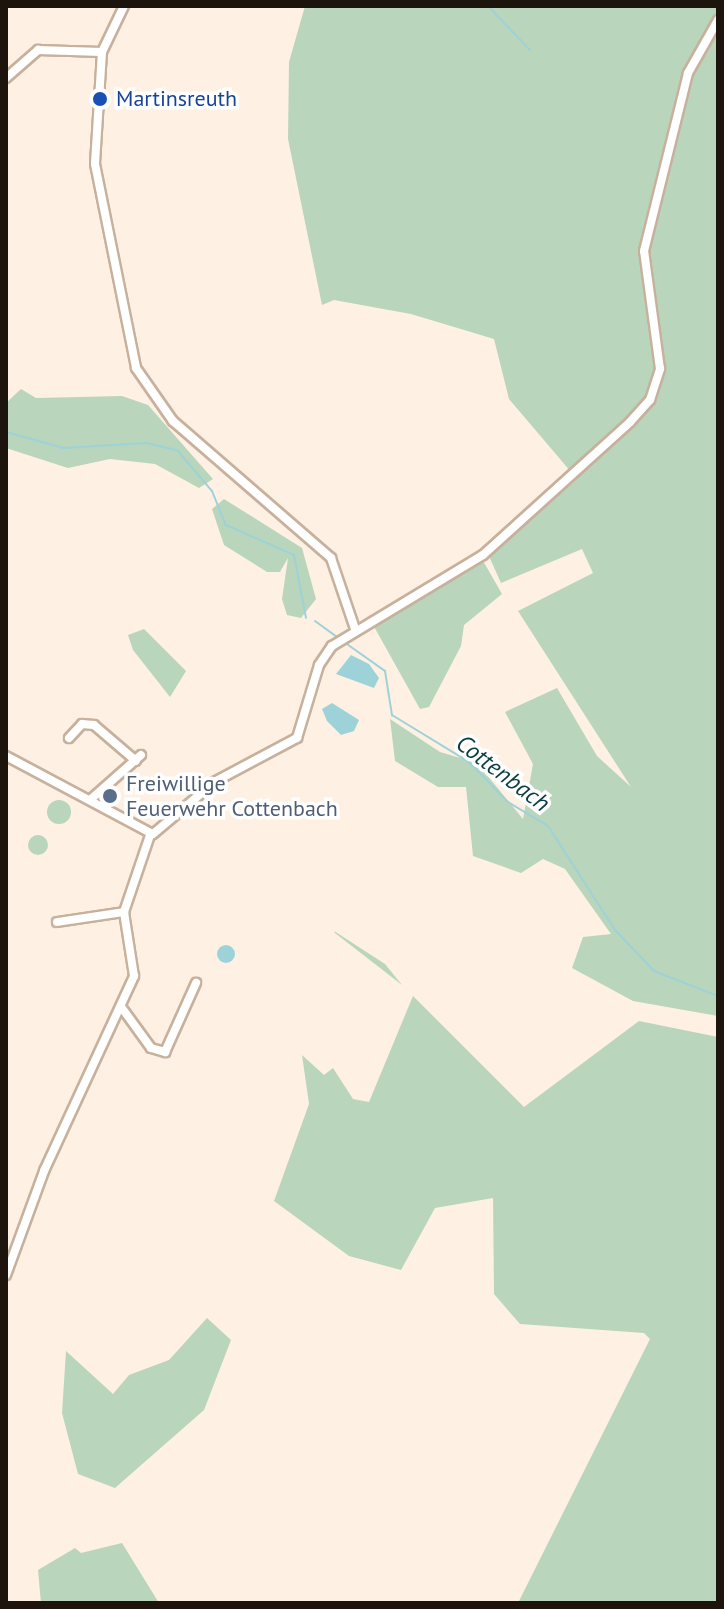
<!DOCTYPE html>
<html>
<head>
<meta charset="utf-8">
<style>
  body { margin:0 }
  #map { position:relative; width:724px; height:1609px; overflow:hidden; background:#fef0e3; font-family:"PT Sans",sans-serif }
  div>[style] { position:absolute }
  .green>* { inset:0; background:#b9d5bc }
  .round { border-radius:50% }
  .water>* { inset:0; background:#9dd3d8 }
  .stream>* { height:2px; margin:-1px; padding:0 1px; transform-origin:1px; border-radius:1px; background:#9dd3d8 }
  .roads { filter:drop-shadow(2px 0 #c7b19c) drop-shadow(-2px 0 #c7b19c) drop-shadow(0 2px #c7b19c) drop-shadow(0 -2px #c7b19c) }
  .minor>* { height:8px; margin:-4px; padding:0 4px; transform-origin:4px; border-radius:4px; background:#fff }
  .dots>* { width:22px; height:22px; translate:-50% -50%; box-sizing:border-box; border:4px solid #fff; border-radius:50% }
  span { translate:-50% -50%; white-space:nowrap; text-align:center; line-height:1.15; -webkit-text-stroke:7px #fff; paint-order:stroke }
  .transit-label { font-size:22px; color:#164399 }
  .left { translate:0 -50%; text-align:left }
  .service-label { font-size:22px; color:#4e5e75 }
  .water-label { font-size:24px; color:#0b3e42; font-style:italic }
  .frame { position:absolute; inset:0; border:8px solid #1c140d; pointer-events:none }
</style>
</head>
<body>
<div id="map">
  <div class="green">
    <i style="clip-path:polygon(305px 6px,718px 6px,718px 1016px,633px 1001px,572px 968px,583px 937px,611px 934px,565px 869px,543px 859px,521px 873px,473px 856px,466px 787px,438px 787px,395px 761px,390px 719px,440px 752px,477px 763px,523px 819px,533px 764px,505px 712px,557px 688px,597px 756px,631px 787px,518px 611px,593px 573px,582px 549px,501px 583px,488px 554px,577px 479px,509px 399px,494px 339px,411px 314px,334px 300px,322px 305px,288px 139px,289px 62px)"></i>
    <i style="clip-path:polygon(21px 389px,36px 398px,122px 396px,148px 405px,213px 479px,199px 488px,155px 464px,110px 459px,68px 468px,6px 448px,6px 403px)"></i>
    <i style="clip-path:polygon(224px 499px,302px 548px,316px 599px,301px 618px,287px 615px,282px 599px,288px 558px,280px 572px,267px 572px,224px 545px,212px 509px)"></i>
    <i style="clip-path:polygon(482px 559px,502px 594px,464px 625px,461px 646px,429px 707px,420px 709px,372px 623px)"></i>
    <i style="clip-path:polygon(144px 629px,186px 671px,170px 697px,133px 650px,128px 635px)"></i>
    <i class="round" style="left:47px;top:800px;width:24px;height:24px"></i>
    <i class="round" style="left:28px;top:835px;width:20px;height:20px"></i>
    <i style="clip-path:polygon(334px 931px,385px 964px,402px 985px,335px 933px)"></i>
    <i style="clip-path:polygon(413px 996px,524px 1107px,639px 1021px,718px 1037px,718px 1603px,518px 1603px,650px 1339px,644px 1333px,520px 1324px,494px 1294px,493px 1198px,435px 1208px,401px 1270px,349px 1256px,274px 1201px,309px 1104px,302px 1055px,324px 1075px,333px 1068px,353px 1099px,369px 1102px)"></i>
    <i style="clip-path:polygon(207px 1318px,231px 1340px,204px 1410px,115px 1488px,78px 1474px,62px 1413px,66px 1351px,113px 1394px,129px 1375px,169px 1360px)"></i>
    <i style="clip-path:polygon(122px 1543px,159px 1603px,41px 1603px,38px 1570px,75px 1548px,81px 1553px)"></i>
  </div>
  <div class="water">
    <i style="clip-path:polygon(351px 655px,369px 664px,379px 678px,374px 688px,336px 674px)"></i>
    <i style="clip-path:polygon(332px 703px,359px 720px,354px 731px,341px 735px,327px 721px,322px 709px)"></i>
    <i class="round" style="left:217px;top:945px;width:18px;height:18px"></i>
  </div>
  <div class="stream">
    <i style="left:488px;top:6px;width:61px;rotate:46.3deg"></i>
    <i style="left:6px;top:432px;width:60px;rotate:15.4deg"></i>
    <i style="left:64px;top:448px;width:82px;rotate:-3.5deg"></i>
    <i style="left:146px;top:443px;width:32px;rotate:13deg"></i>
    <i style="left:177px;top:450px;width:54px;rotate:49.5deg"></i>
    <i style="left:212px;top:491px;width:37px;rotate:68deg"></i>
    <i style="left:226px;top:525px;width:74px;rotate:23.8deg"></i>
    <i style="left:294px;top:555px;width:64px;rotate:79.2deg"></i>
    <i style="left:315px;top:621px;width:27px;rotate:36deg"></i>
    <i style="left:344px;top:642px;width:50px;rotate:35.3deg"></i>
    <i style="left:385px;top:671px;width:45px;rotate:81deg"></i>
    <i style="left:392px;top:715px;width:90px;rotate:31.4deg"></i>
    <i style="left:469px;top:762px;width:56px;rotate:45.7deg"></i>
    <i style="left:508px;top:802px;width:47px;rotate:31deg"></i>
    <i style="left:548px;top:826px;width:124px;rotate:57.2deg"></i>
    <i style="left:615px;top:930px;width:57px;rotate:46.4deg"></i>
    <i style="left:654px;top:971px;width:69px;rotate:21.3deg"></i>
  </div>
  <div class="roads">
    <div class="minor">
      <i style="left:124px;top:6px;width:51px;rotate:115.6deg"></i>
      <i style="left:102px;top:52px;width:112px;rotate:93.6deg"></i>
      <i style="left:95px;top:164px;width:208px;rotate:78.6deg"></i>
      <i style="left:136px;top:368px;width:65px;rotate:55.1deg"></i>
      <i style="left:173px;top:421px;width:209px;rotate:40.9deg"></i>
      <i style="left:331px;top:558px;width:75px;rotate:71.3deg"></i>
      <i style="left:6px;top:78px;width:43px;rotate:-41.2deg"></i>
      <i style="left:38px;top:50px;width:64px;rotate:1.8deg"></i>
      <i style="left:69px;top:738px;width:19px;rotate:-47deg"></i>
      <i style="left:82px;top:724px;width:12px;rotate:5deg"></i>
      <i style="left:94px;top:725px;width:55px;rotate:40.6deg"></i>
      <i style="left:6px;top:756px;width:166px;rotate:28deg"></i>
      <i style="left:153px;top:834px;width:82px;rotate:-40.1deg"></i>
      <i style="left:216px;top:781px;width:92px;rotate:-28deg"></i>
      <i style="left:297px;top:738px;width:76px;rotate:-73.2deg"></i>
      <i style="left:319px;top:665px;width:23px;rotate:-56deg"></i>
      <i style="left:332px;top:646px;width:176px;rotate:-31.1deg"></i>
      <i style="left:483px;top:555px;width:198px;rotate:-42.1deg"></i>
      <i style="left:630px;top:422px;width:30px;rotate:-48deg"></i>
      <i style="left:650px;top:400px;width:33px;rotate:-72deg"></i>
      <i style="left:660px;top:369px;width:119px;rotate:-97.7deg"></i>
      <i style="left:644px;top:251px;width:183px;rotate:-76.1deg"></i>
      <i style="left:688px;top:73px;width:61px;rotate:-60.5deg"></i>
      <i style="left:90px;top:800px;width:68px;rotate:-41.4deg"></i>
      <i style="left:57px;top:922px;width:68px;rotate:-8.5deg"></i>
      <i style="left:122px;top:1008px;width:49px;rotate:54.1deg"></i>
      <i style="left:151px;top:1048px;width:15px;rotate:16deg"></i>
      <i style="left:165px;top:1052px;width:76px;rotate:-65.8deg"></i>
      <i style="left:6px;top:1275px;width:111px;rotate:-69.9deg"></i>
      <i style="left:44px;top:1171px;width:215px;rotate:-65.2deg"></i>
      <i style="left:134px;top:976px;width:65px;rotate:-98.9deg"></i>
      <i style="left:124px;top:912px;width:81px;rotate:-71.3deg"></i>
    </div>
  </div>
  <div class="dots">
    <i style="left:100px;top:99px;background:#1a4fb4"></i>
    <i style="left:110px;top:796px;background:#5c6f8a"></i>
  </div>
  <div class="transit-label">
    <span class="left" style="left:116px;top:99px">Martinsreuth</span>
  </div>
  <div class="service-label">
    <span class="left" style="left:126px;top:796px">Freiwillige<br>Feuerwehr Cottenbach</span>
  </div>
  <div class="water-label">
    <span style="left:503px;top:773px;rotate:37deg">Cottenbach</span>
  </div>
  <div class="frame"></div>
</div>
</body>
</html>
